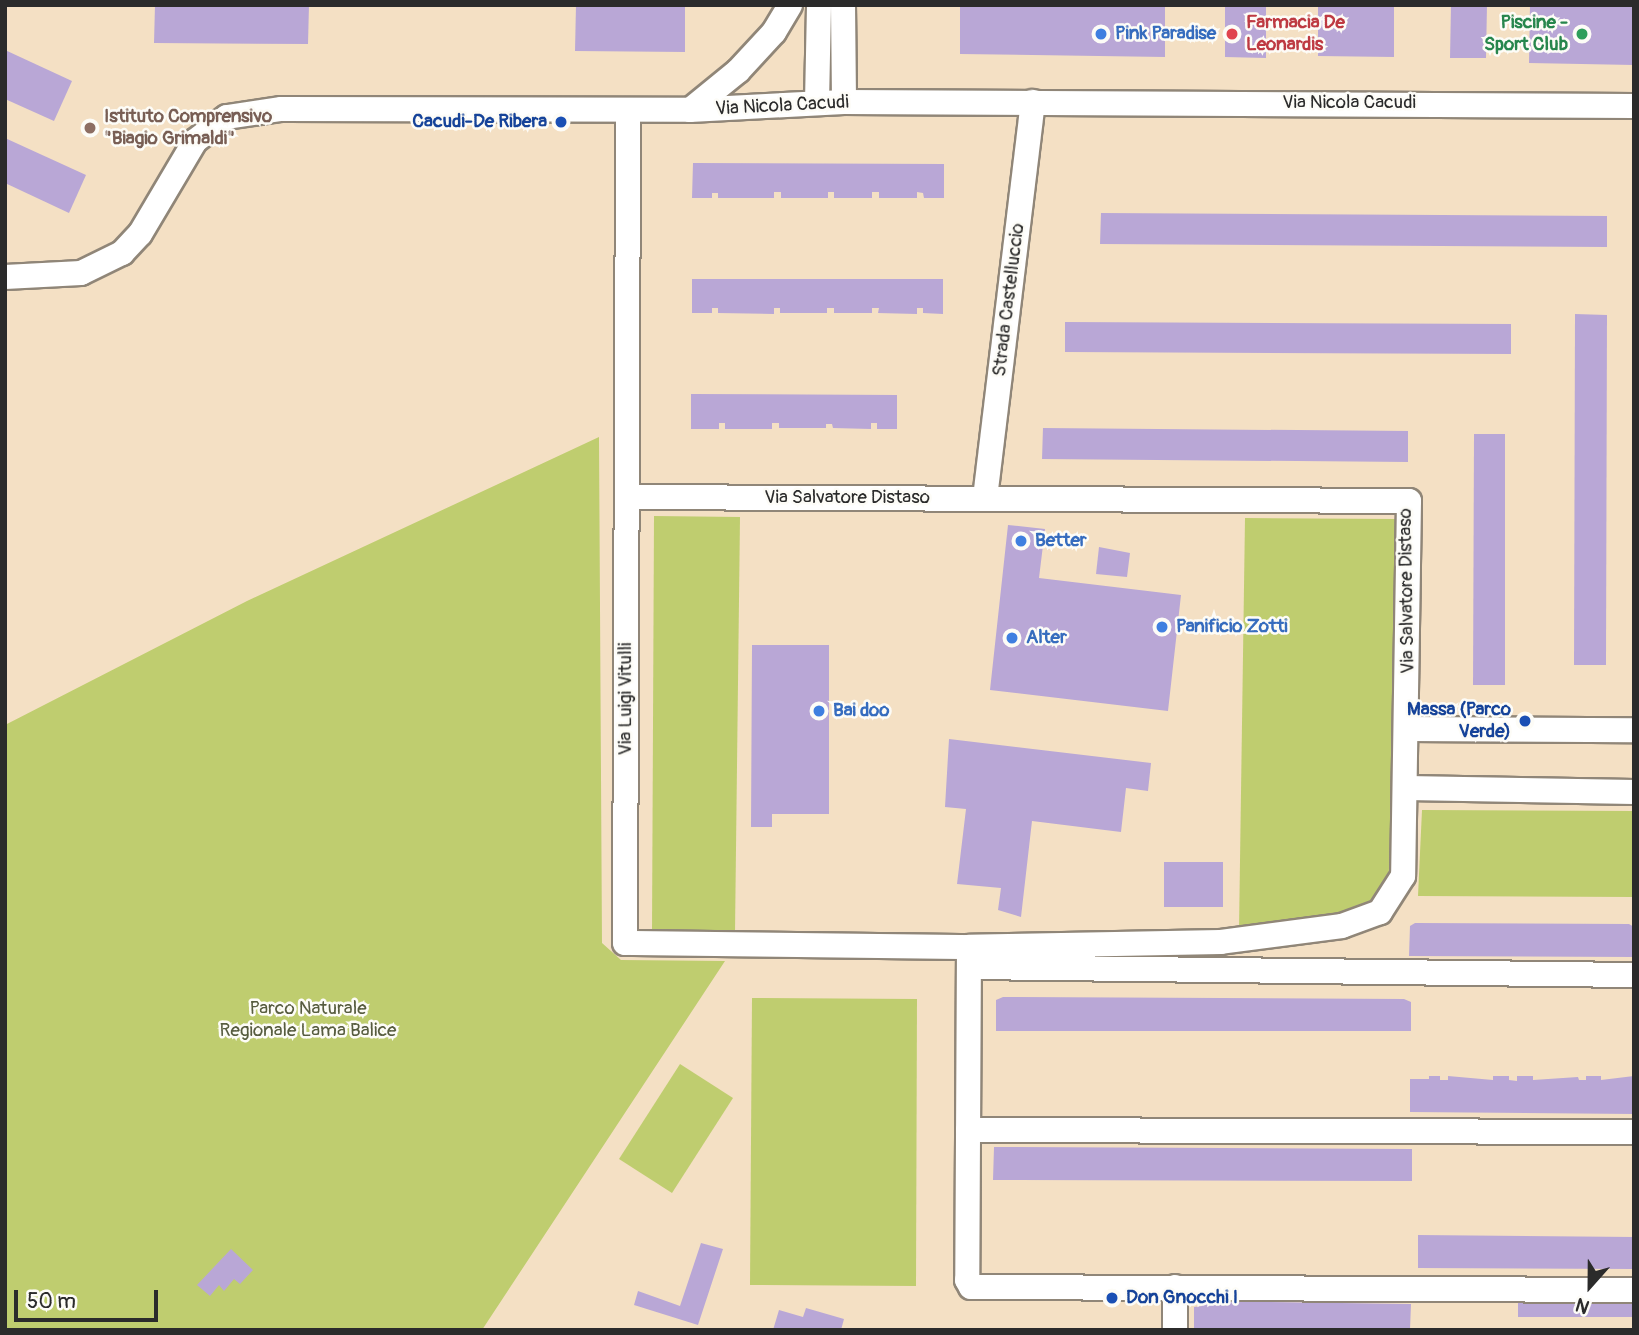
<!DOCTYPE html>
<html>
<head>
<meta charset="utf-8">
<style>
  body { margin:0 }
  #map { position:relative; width:1639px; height:1335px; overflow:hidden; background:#f4e0c4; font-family:Pangolin,sans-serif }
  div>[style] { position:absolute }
  .green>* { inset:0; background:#bfcd6f }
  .building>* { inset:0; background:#b9a7d6 }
  .roads { filter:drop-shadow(2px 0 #908678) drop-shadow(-2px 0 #908678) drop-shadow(0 2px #908678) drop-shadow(0 -2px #908678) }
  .minor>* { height:24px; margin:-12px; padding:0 12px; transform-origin:12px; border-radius:12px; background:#fff }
  .dots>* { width:19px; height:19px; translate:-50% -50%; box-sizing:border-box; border:4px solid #fdfcf7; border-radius:50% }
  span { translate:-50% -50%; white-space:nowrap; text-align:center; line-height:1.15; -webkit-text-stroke:5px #fdfcf7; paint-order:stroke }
  .health-label { font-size:19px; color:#be3a42; font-weight:700 }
  .left { translate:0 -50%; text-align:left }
  .leisure-label { font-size:19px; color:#27864d; font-weight:700 }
  .right { translate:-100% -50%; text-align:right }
  .shop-label { font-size:19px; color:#366cbe; font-weight:700 }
  .street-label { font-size:19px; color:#2b2b2b }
  .education-label { font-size:19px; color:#785e54; font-weight:700 }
  .transit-label { font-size:19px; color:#164399; font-weight:700 }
  .park-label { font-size:19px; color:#575c3f }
  .frame { position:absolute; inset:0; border:7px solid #2b2b2b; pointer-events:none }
  .north { position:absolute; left:1555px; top:1251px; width:70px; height:70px; -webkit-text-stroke:5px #fdfcf7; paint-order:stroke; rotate:201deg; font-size:19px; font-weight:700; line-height:28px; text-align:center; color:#2b2b2b }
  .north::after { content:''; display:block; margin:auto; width:24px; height:32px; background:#2b2b2b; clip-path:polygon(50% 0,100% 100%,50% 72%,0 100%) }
  .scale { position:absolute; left:14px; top:1290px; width:144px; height:32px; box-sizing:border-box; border:4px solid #2b2b2b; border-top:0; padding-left:9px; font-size:21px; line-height:24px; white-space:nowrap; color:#2b2b2b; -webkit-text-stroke:5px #fdfcf7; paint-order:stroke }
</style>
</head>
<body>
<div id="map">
  <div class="green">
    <i style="clip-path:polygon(599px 437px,602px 943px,621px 960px,725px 961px,482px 1330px,5px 1330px,5px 725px,247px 601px)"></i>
    <i style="clip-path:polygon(654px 516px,740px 517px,735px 932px,652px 931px)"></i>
    <i style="clip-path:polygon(1245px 518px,1396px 519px,1393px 802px,1388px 886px,1366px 910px,1239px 930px)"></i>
    <i style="clip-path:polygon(1422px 810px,1634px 811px,1634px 897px,1418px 896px)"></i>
    <i style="clip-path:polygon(752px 998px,917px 999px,916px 1286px,750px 1285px)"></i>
    <i style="clip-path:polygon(680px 1064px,733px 1098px,672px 1193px,619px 1159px)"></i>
  </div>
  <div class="building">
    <i style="clip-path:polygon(155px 5px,309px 5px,308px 44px,154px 43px)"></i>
    <i style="clip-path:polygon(576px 5px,685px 5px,685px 52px,575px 51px)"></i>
    <i style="clip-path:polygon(960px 5px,1165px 5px,1165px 57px,960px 54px)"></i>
    <i style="clip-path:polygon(1225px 5px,1266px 5px,1266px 58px,1225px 57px)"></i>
    <i style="clip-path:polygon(1318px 5px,1394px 5px,1394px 57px,1318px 56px)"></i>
    <i style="clip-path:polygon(1451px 5px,1487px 5px,1486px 58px,1450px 58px)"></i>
    <i style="clip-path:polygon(1530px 5px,1634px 5px,1634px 65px,1529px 63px)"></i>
    <i style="clip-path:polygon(5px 50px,72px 81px,54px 121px,5px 99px)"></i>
    <i style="clip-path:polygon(5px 138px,86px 175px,69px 213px,5px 183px)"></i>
    <i style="clip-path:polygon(693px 163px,944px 164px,944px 198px,924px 198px,923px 193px,917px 192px,917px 198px,879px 198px,879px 192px,872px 192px,872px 198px,834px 198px,834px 192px,828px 192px,828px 198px,781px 198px,781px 192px,774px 192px,774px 198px,718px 198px,718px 193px,712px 193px,712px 198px,692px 198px)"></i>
    <i style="clip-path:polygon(1101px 213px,1607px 216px,1607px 247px,1100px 244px)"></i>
    <i style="clip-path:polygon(692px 279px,943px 279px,943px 314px,923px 313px,923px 308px,917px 308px,917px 314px,878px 313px,879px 308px,872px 308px,872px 313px,834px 313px,834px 308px,827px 308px,827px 313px,780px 313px,780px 308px,774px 308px,774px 314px,718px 313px,718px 308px,712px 308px,712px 313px,692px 313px)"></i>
    <i style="clip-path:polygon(1575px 314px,1607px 315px,1606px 665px,1574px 665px)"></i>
    <i style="clip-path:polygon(1065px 322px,1511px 324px,1511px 354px,1065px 352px)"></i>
    <i style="clip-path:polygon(691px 394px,897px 395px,897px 429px,877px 429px,877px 423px,871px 423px,871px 429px,833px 428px,832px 424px,826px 424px,826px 428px,779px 428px,779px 423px,772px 423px,772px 429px,725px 429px,725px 423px,719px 423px,719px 429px,691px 429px)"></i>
    <i style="clip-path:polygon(1043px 428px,1408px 431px,1408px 462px,1042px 459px)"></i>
    <i style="clip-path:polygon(1474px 434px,1505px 434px,1505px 685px,1473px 685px)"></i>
    <i style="clip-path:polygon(1008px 525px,1045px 529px,1039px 578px,1181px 595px,1168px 711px,990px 690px)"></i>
    <i style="clip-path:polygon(1099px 547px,1130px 553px,1127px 577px,1096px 574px)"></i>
    <i style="clip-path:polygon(752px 645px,829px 645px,829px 814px,772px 814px,772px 827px,751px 827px)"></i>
    <i style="clip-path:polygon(949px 739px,1151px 763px,1148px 791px,1126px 788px,1121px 832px,1032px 821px,1021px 917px,998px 910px,1001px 888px,957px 884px,966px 809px,945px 807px)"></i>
    <i style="clip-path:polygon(1164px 862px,1223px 862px,1223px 907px,1164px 907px)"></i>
    <i style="clip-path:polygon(1415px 923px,1629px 924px,1634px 927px,1634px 957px,1409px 956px,1410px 926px)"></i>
    <i style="clip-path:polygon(1003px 997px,1404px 999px,1411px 1002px,1411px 1031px,996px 1031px,996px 1000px)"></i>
    <i style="clip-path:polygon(1429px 1076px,1440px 1076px,1440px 1080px,1448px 1080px,1448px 1076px,1493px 1080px,1493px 1076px,1509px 1076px,1509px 1080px,1517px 1081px,1517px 1076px,1533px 1076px,1533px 1080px,1578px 1077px,1579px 1080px,1586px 1080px,1586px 1076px,1601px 1076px,1601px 1080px,1634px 1076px,1634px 1114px,1410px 1112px,1410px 1079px,1429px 1079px)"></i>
    <i style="clip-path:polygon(994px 1147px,1412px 1149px,1412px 1181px,993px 1180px)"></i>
    <i style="clip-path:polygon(1418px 1235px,1634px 1237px,1634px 1269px,1418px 1268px)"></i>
    <i style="clip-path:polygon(701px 1243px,723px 1249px,698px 1325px,634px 1305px,638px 1291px,680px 1306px)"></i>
    <i style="clip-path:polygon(231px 1249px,253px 1270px,240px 1284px,234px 1279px,224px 1291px,219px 1285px,210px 1296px,197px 1285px)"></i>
    <i style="clip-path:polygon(1202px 1301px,1411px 1304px,1410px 1330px,1194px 1330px,1194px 1307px,1202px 1306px)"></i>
    <i style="clip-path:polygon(1518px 1303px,1634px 1303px,1634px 1317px,1518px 1317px)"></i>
    <i style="clip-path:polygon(806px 1308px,844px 1319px,841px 1330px,773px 1330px,779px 1310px,803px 1317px)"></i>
  </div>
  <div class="roads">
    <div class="minor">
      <i style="left:843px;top:5px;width:97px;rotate:89.4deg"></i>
      <i style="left:817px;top:102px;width:97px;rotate:-88.8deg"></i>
      <i style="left:690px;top:110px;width:62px;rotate:-39.1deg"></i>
      <i style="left:738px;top:71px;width:53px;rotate:-47.3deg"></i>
      <i style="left:774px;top:32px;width:31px;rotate:-59deg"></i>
      <i style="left:5px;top:277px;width:76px;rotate:-3deg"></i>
      <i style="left:81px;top:273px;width:46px;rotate:-26deg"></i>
      <i style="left:122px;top:253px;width:26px;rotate:-47deg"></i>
      <i style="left:140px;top:234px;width:108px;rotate:-59.4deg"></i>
      <i style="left:195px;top:141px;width:40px;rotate:-37deg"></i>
      <i style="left:227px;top:117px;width:55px;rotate:-8.4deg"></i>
      <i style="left:281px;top:109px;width:409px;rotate:0.1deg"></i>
      <i style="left:690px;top:110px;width:154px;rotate:-3deg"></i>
      <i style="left:844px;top:102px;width:790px;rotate:0.29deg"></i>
      <i style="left:627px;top:497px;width:782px;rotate:0.29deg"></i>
      <i style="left:1409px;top:501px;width:375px;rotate:90.9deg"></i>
      <i style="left:1403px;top:876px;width:43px;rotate:122.6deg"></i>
      <i style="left:1380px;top:912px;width:40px;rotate:159.8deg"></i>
      <i style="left:1342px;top:926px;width:122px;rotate:172.5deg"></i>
      <i style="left:1221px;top:942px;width:252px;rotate:178.9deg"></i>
      <i style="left:969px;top:947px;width:344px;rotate:-179.3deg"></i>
      <i style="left:625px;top:943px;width:833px;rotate:-89.79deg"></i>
      <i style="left:985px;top:498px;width:399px;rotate:-83.1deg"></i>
      <i style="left:1409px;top:729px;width:225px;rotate:0.3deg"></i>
      <i style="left:1407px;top:788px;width:227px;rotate:1deg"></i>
      <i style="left:969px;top:947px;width:333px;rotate:90.3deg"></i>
      <i style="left:967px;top:1280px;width:8px;rotate:60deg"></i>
      <i style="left:971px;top:1287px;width:663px;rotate:0.26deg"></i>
      <i style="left:969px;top:967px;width:665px;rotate:0.69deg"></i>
      <i style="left:968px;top:1130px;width:666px;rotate:0.17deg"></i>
      <i style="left:1175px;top:1330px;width:43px;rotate:-90deg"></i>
    </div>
  </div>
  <div class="dots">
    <i style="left:1101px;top:34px;background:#3f7fe0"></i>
    <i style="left:1232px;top:34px;background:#e0444e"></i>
    <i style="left:1582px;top:34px;background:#2e9e5b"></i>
    <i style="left:561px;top:122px;background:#1a4fb4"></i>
    <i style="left:90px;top:128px;background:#8d6e63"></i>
    <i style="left:1021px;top:541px;background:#3f7fe0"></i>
    <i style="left:1162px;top:627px;background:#3f7fe0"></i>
    <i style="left:1012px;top:638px;background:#3f7fe0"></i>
    <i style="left:819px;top:711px;background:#3f7fe0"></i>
    <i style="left:1525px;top:721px;background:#1a4fb4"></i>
    <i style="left:1112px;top:1298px;background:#1a4fb4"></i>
  </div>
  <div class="health-label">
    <span class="left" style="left:1246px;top:34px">Farmacia De<br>Leonardis</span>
  </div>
  <div class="leisure-label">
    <span class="right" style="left:1568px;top:34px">Piscine -<br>Sport Club</span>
  </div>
  <div class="shop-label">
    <span class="left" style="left:1115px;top:34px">Pink Paradise</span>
    <span class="left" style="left:1035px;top:541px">Better</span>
    <span class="left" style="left:1176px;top:627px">Panificio Zotti</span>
    <span class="left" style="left:1026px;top:638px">Alter</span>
    <span class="left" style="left:833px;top:711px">Bai doo</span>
  </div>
  <div class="street-label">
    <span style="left:1349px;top:103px">Via Nicola Cacudi</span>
    <span style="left:782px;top:106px;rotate:-3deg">Via Nicola Cacudi</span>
    <span style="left:1009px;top:300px;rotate:-83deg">Strada Castelluccio</span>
    <span style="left:847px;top:498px">Via Salvatore Distaso</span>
    <span style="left:1407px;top:591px;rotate:-91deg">Via Salvatore Distaso</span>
    <span style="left:626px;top:699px;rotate:-90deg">Via Luigi Vitulli</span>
  </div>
  <div class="education-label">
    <span class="left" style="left:104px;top:128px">Istituto Comprensivo<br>"Biagio Grimaldi"</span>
  </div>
  <div class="transit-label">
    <span class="right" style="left:547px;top:122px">Cacudi-De Ribera</span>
    <span class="right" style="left:1511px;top:721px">Massa (Parco<br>Verde)</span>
    <span class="left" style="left:1126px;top:1298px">Don Gnocchi I</span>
  </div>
  <div class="park-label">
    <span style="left:308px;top:1020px">Parco Naturale<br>Regionale Lama Balice</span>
  </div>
  <div class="frame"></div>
  <div class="north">N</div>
  <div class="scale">50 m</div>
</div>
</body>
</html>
